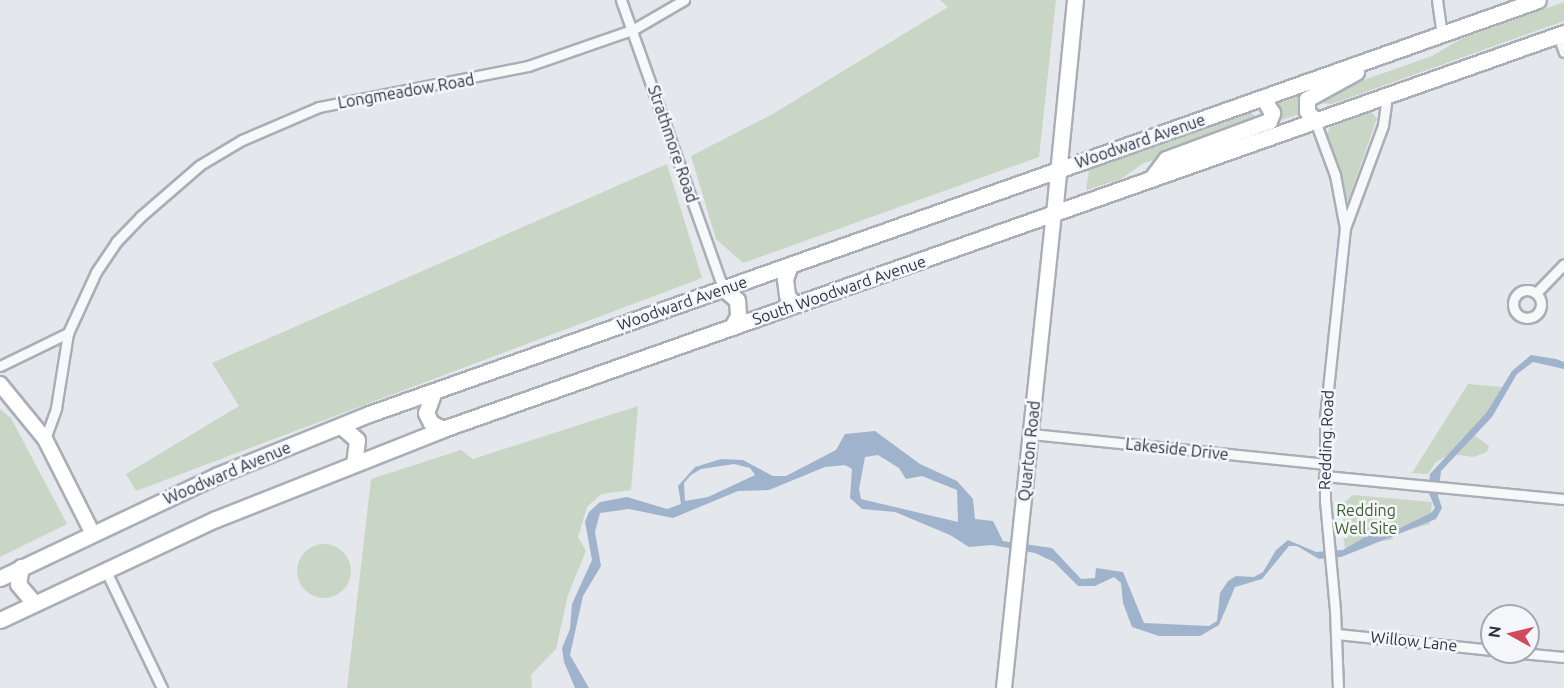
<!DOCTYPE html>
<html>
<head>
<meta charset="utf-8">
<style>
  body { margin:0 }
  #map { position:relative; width:1564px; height:688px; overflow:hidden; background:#e4e7ec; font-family:Ubuntu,sans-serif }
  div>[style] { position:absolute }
  .green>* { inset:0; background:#c9d6c5 }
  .round { border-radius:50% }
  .water>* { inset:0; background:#9fb4cc }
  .roads { filter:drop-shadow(2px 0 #a9aeb7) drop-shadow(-2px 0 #a9aeb7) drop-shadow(0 2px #a9aeb7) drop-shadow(0 -2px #a9aeb7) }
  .street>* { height:9px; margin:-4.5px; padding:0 4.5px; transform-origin:4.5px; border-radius:4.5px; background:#f7f8fa }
  .street>.ring { margin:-4.5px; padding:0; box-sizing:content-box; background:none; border:9px solid #f7f8fa; border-radius:50% }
  .secondary>* { height:14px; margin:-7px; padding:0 7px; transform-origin:7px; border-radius:7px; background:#fff }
  .primary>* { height:15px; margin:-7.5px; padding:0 7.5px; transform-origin:7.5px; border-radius:7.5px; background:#fff }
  span { translate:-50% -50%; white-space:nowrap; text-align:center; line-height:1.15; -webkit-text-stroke:5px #f4f6f9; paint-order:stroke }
  .street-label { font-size:16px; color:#2b3445 }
  .park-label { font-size:16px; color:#3f6138 }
  .north { position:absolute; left:1480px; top:604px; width:60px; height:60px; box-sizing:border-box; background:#f4f6f9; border:2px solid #a4a8b1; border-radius:50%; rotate:278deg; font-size:16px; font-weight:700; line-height:24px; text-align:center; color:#2b3445 }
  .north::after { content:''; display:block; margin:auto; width:21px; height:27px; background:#d1495b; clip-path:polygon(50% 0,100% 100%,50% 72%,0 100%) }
</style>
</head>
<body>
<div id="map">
  <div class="green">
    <i style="clip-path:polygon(940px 0,1056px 0,1039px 157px,743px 263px,716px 239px,691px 156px,771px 115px,948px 7px)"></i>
    <i style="clip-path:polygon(1564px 2px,1564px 21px,1332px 104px,1318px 103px,1319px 98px,1330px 92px,1432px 56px,1461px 39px)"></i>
    <i style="clip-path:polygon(1300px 96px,1299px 105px,1303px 113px,1275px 122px,1274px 105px)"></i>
    <i style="clip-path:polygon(1371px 112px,1377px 118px,1348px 201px,1327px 134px,1330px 127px)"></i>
    <i style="clip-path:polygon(1251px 113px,1259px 119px,1253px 124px,1142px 164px,1121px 179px,1086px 190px,1089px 170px)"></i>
    <i style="clip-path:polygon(667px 164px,702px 278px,136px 491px,126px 474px,239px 406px,212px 363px)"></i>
    <i style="clip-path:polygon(1468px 384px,1503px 387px,1474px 435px,1489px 446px,1487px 452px,1473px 457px,1450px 454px,1435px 463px,1428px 474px,1412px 473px)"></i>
    <i style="clip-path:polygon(638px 406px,631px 490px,601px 494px,587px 507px,578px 537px,586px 551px,568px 595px,556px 649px,531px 675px,532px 688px,347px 688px,371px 479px,461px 450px,473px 459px)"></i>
    <i style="clip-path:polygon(0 409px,11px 418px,67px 524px,0 557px)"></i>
    <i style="clip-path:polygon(1353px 495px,1432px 502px,1430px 524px,1398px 533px,1391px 540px,1355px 544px,1345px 551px,1341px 505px)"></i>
    <i class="round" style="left:297px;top:544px;width:54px;height:54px"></i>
  </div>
  <div class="water">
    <i style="clip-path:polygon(evenodd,1531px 355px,1556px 359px,1564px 362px,1564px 369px,1533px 362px,1517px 374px,1492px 417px,1441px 471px,1438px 496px,1442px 508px,1436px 519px,1341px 557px,1319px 559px,1297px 546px,1289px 546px,1262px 579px,1235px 587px,1219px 625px,1200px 636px,1159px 636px,1132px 627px,1123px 603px,1121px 583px,1114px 577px,1095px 586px,1078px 586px,1054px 562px,1035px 553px,992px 545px,969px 547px,950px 535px,895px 512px,862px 509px,850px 498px,852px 469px,845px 465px,825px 467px,769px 490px,738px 491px,673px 518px,629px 509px,600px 513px,595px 532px,601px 566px,583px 596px,570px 655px,589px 688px,575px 688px,564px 662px,562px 648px,570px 629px,572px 604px,592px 560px,585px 522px,589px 512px,600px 502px,627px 497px,667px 509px,681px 504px,678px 486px,695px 467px,721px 459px,743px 460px,773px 476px,786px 476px,836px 450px,845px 434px,875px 431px,920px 464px,957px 481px,973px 499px,975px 519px,993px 521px,1003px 541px,1052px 548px,1081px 579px,1095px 578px,1096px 568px,1123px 572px,1144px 623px,1209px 626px,1217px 621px,1220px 593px,1228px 581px,1236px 576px,1254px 577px,1263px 572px,1276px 550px,1288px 540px,1316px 552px,1343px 550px,1365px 537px,1400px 528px,1431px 513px,1435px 508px,1428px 491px,1430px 474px,1487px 412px,1512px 371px,1531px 355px,878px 455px,899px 468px,906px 479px,922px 476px,957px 490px,958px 522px,861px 499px,859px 489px,865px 457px,878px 455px,1531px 355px,734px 464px,750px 468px,755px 475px,708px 497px,685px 501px,684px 483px,691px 475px,701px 469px,734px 464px)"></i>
  </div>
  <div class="roads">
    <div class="street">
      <i style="left:621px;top:0;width:306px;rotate:70.5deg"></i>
      <i style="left:1437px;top:0;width:35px;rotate:82deg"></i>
      <i style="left:1558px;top:35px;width:18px;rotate:71deg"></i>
      <i style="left:1315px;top:121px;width:58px;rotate:69.7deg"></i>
      <i style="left:1335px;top:175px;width:54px;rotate:79.3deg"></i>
      <i class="ring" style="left:1513px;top:290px;width:19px;height:19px"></i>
      <i style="left:1538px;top:291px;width:37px;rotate:-46deg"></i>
      <i style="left:0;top:366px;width:76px;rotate:-25.9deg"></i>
      <i style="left:1031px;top:434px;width:295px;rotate:5.8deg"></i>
      <i style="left:45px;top:439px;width:33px;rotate:-70deg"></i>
      <i style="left:56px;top:408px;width:76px;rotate:-80.9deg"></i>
      <i style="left:68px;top:333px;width:67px;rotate:-65.3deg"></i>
      <i style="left:96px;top:272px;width:36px;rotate:-56deg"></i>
      <i style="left:116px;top:242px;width:35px;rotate:-46deg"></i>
      <i style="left:140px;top:217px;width:79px;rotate:-40.9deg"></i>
      <i style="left:200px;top:165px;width:49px;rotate:-30.8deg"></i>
      <i style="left:242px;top:140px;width:84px;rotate:-23.2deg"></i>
      <i style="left:319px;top:107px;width:213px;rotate:-11.1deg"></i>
      <i style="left:528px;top:66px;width:112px;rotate:-19.2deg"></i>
      <i style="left:634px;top:29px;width:58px;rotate:-30.1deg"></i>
      <i style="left:1324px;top:476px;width:241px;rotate:5.5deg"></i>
      <i style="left:105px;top:569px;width:132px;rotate:64.4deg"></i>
      <i style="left:1337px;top:634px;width:156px;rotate:5.9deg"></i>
      <i style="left:1510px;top:652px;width:54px;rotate:5.3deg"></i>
      <i style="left:1338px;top:688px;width:78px;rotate:-92.2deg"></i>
      <i style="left:1335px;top:610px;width:110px;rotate:-95.2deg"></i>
      <i style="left:1325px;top:500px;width:82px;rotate:-90deg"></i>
      <i style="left:1325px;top:418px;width:191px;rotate:-84deg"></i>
      <i style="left:1345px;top:228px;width:110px;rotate:-69.7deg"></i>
      <i style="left:1383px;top:125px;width:29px;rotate:-82deg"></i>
    </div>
    <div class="secondary">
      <i style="left:0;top:384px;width:71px;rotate:50.7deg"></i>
      <i style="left:45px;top:439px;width:104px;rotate:63.2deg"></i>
      <i style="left:1004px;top:688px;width:477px;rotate:-84deg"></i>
    </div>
    <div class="primary">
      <i style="left:1315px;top:121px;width:13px;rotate:-129deg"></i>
      <i style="left:1307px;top:111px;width:12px;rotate:-90deg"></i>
      <i style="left:1307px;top:99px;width:56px;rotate:-28.9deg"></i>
      <i style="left:1151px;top:179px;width:25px;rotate:-53deg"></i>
      <i style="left:1166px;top:159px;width:110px;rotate:-20.3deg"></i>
      <i style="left:1269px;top:121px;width:9px;rotate:-69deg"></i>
      <i style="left:1272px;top:113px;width:16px;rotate:-120deg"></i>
      <i style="left:1054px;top:214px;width:215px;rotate:-84.4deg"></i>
      <i style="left:790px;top:265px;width:15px;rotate:110deg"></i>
      <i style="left:785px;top:279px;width:16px;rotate:83deg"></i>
      <i style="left:787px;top:295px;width:12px;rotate:55deg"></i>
      <i style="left:723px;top:288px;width:18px;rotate:41deg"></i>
      <i style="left:737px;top:300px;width:16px;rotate:86deg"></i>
      <i style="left:738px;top:316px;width:13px;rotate:119deg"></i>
      <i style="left:434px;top:391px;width:23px;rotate:110deg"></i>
      <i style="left:426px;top:413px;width:11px;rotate:63deg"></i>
      <i style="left:431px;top:423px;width:13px;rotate:27deg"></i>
      <i style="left:341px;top:426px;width:21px;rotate:41deg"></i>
      <i style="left:357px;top:440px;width:24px;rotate:97deg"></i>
      <i style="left:21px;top:567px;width:17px;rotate:100deg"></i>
      <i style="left:18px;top:584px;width:25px;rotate:50deg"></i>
      <i style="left:0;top:578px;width:241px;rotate:-25.3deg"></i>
      <i style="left:218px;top:475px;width:163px;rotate:-22deg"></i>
      <i style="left:369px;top:414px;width:1240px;rotate:-19.5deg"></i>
      <i style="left:0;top:620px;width:238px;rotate:-25.1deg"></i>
      <i style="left:216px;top:519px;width:244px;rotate:-21.6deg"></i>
      <i style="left:443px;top:429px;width:1189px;rotate:-19.46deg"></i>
    </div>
  </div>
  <div class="street-label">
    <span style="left:406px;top:91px;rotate:-10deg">Longmeadow Road</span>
    <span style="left:1140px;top:141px;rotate:-19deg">Woodward Avenue</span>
    <span style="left:673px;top:144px;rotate:71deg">Strathmore Road</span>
    <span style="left:839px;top:290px;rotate:-19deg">South Woodward Avenue</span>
    <span style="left:682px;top:303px;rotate:-19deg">Woodward Avenue</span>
    <span style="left:1326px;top:440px;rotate:-88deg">Redding Road</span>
    <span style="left:1177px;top:449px;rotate:6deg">Lakeside Drive</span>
    <span style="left:1029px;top:451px;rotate:-84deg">Quarton Road</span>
    <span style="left:227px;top:473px;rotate:-23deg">Woodward Avenue</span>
    <span style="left:1414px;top:641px;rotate:6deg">Willow Lane</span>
  </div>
  <div class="park-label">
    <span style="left:1366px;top:519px">Redding<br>Well Site</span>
  </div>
  <div class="north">N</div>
</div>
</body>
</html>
